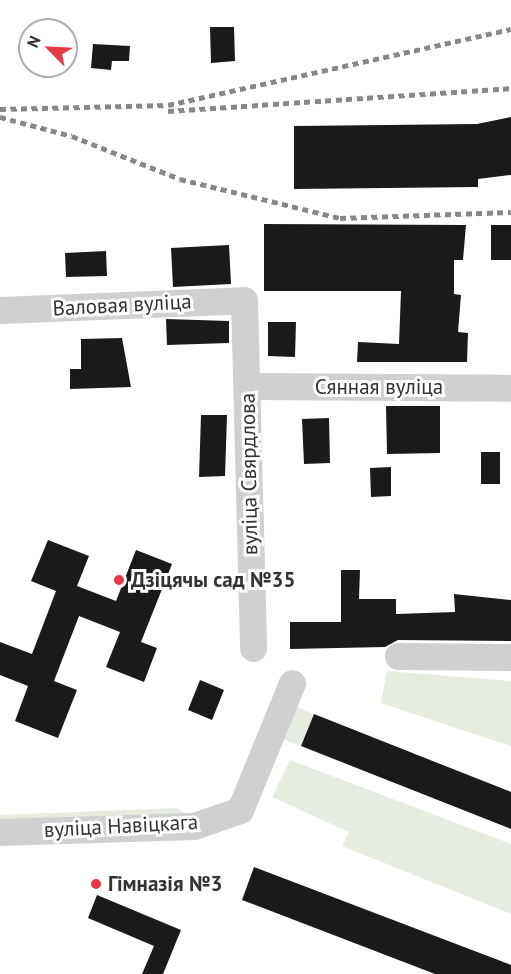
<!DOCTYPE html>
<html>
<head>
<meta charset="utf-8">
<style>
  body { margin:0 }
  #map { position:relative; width:511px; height:974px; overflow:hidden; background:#fff; font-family:"PT Sans",sans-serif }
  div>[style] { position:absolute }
  .green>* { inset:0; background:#e6ecdf }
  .building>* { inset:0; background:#1a1a1a }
  .minor>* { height:27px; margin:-13.5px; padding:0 13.5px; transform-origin:13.5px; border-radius:13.5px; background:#d0d0d0 }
  .rail>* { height:4.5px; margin-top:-2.25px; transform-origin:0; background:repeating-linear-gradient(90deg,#888 0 6px,transparent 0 10.5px) }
  .dots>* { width:16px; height:16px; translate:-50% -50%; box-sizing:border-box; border:3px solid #fff; border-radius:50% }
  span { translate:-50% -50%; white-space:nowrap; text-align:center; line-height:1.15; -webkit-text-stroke:6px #fff; paint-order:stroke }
  .street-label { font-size:21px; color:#333 }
  .poi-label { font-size:21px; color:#333; font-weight:700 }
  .left { translate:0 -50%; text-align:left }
  .north { position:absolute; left:18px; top:18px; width:60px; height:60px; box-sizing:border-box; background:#fff; border:2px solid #adadad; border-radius:50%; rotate:294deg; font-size:16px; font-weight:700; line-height:24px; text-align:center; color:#333 }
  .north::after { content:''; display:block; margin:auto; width:21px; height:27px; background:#e63946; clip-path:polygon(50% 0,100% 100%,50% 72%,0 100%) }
</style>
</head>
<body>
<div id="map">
  <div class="green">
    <i style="clip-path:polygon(387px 671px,511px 681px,511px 746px,381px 703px)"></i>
    <i style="clip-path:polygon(289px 704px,314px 714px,301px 746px,276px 736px)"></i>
    <i style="clip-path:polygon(290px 760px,511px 844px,511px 914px,342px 846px,349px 832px,272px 797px)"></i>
    <i style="clip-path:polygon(177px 808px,186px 814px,0 824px,0 815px)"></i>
  </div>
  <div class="building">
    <i style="clip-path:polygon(210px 27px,234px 27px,235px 61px,211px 63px)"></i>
    <i style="clip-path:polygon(93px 44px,130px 46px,129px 61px,112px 61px,111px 70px,91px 68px)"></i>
    <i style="clip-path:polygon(511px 117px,511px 175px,478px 179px,478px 187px,294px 189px,294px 126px,477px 124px)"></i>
    <i style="clip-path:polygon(264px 224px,466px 225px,463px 260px,454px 260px,454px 294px,461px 295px,458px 332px,468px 333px,467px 362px,357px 362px,358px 342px,399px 344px,401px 291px,264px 291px)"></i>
    <i style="clip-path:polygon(491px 225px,511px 225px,511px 260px,491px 260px)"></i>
    <i style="clip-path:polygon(229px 245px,231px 284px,173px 287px,171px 248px)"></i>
    <i style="clip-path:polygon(106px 251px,107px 276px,66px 277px,65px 253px)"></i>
    <i style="clip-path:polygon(166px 319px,229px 321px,229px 343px,167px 345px)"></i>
    <i style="clip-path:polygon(268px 322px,296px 322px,295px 357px,268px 356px)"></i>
    <i style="clip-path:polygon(122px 338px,131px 387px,70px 389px,70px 369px,81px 369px,81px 339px)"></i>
    <i style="clip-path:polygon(386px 406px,440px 406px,440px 453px,387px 454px)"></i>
    <i style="clip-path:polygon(201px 415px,227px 415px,225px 476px,199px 477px)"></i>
    <i style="clip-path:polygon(329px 418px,330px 463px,304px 464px,302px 419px)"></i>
    <i style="clip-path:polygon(481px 452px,500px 452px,500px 484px,481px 484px)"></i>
    <i style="clip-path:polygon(391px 467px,391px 496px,371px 497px,370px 468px)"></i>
    <i style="clip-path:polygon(48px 540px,89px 556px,77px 586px,116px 601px,136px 550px,172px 564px,141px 642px,157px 648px,144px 682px,106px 667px,120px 632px,79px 616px,54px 681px,77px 690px,58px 738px,15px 721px,28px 686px,0 675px,0 642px,32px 654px,56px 591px,31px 581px)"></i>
    <i style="clip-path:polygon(341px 570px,360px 570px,359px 599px,396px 599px,396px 614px,455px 612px,454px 594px,511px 600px,511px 641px,398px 640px,385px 647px,290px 649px,290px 622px,341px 622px)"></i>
    <i style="clip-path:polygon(200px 680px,224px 690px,212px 720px,188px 710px)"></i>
    <i style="clip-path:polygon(314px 714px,511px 792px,511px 829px,301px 746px)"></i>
    <i style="clip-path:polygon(254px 867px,511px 965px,511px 974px,435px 974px,242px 900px)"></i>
    <i style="clip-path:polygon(97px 895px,181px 930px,163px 974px,142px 974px,154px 946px,88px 918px)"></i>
  </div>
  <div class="minor">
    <i style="left:0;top:310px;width:244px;rotate:-2.3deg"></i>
    <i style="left:244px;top:300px;width:348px;rotate:88.5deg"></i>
    <i style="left:247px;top:386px;width:264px;rotate:0.4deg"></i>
    <i style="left:398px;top:656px;width:113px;rotate:0.5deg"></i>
    <i style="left:0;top:832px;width:194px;rotate:-1.8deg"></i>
    <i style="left:194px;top:826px;width:49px;rotate:-19.2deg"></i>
    <i style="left:240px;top:810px;width:137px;rotate:-67.7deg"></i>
  </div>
  <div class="rail">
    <i style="left:0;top:109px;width:168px;rotate:-1.4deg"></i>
    <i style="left:168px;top:105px;width:351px;rotate:-12.5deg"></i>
    <i style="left:168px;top:111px;width:344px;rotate:-3.8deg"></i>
    <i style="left:0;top:117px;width:74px;rotate:14.8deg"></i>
    <i style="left:72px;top:136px;width:116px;rotate:21.7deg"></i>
    <i style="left:180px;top:179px;width:165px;rotate:13.7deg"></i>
    <i style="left:340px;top:218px;width:171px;rotate:-2deg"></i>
  </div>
  <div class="dots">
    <i style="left:119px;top:580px;background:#e63946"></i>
    <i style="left:96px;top:884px;background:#e63946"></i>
  </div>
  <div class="street-label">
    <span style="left:122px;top:305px;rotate:-3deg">Валовая вуліца</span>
    <span style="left:379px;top:387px">Сянная вуліца</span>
    <span style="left:249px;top:474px;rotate:-91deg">вуліца Свярдлова</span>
    <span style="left:121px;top:826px;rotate:-3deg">вуліца Навіцкага</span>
  </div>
  <div class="poi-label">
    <span class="left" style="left:131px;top:580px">Дзіцячы сад №35</span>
    <span class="left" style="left:108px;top:884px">Гімназія №3</span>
  </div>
  <div class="north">N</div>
</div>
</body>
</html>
